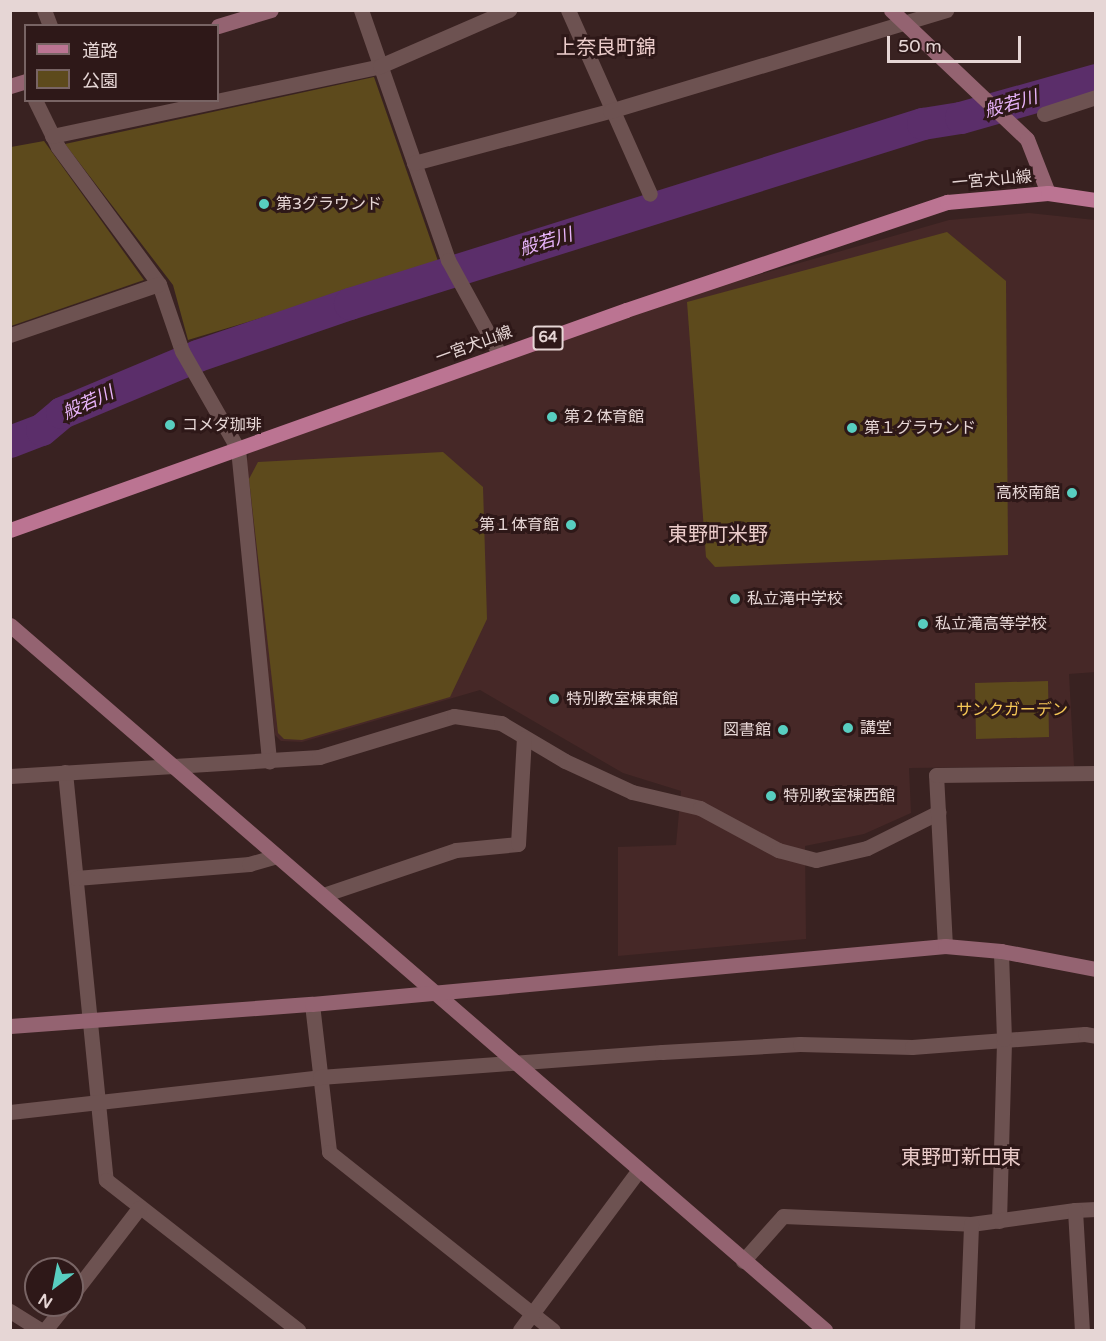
<!DOCTYPE html>
<html>
<head>
<meta charset="utf-8">
<style>
  body { margin:0 }
  #map { position:relative; width:1106px; height:1341px; overflow:hidden; background:#392221; font-family:"Varela Round","Noto Sans JP",sans-serif }
  div>[style] { position:absolute }
  .built>* { inset:0; background:#462827 }
  .green>* { inset:0; background:#5d4a1c }
  .river>* { height:32px; margin:-16px; padding:0 16px; transform-origin:16px; border-radius:16px; background:#5b2e6a }
  .street>* { height:15px; margin:-7.5px; padding:0 7.5px; transform-origin:7.5px; border-radius:7.5px; background:#6d5251 }
  .secondary>* { height:15px; margin:-7.5px; padding:0 7.5px; transform-origin:7.5px; border-radius:7.5px; background:#946371 }
  .primary>* { height:15px; margin:-7.5px; padding:0 7.5px; transform-origin:7.5px; border-radius:7.5px; background:#bb7492 }
  .dots>* { width:16px; height:16px; translate:-50% -50%; box-sizing:border-box; border:3px solid #2e1818; border-radius:50% }
  span { translate:-50% -50%; white-space:nowrap; text-align:center; line-height:1.15; -webkit-text-stroke:6px #2e1818; paint-order:stroke }
  .shield-label span { padding:2px 4px; background:#2e1818; border:2px solid; border-radius:4px; -webkit-text-stroke-width:0 }
  .shield-label { font-size:15px; color:#e6d6d5; font-weight:700 }
  .street-label { font-size:16px; color:#e6d6d5 }
  .poi-label { font-size:16px; color:#e6d6d5 }
  .left { translate:0 -50%; text-align:left }
  .right { translate:-100% -50%; text-align:right }
  .park-label { font-size:16px; color:#f6c856 }
  .water-label { font-size:18px; color:#e8b4fb; font-style:italic }
  .quarter-label { font-size:20px; color:#ebccca }
  .frame { position:absolute; inset:0; border:12px solid #e6d6d5; pointer-events:none }
  .legend { position:absolute; left:24px; top:24px; width:195px; height:78px; box-sizing:border-box; background:#2e1818; border:2px solid #786464; margin:0; padding:8px 10px; list-style:none; font-size:18px; color:#e6d6d5 }
  .legend li { display:flex; align-items:center; gap:12px; height:30px }
  .legend b { width:30px; border:2px solid #786464 }
  .north { position:absolute; left:24px; top:1257px; width:60px; height:60px; box-sizing:border-box; background:#2e1818; border:2px solid #786464; border-radius:50%; rotate:212deg; font-size:16px; font-weight:700; line-height:24px; text-align:center; color:#e6d6d5 }
  .north::after { content:''; display:block; margin:auto; width:21px; height:27px; background:#58cec0; clip-path:polygon(50% 0,100% 100%,50% 72%,0 100%) }
  .scale { position:absolute; left:887px; top:36px; width:134px; height:27px; box-sizing:border-box; border:3px solid #e6d6d5; border-top:0; padding-left:8px; font-size:18px; line-height:21px; white-space:nowrap; color:#e6d6d5; -webkit-text-stroke:4px #2e1818; paint-order:stroke }
</style>
</head>
<body>
<div id="map">
  <div class="built">
    <i style="clip-path:polygon(1029px 213px,1095px 220px,1096px 672px,1069px 674px,1074px 766px,909px 768px,911px 813px,864px 834px,805px 846px,806px 939px,618px 956px,618px 847px,676px 845px,681px 791px,623px 773px,480px 690px,302px 742px,281px 741px,275px 735px,244px 470px,249px 453px,678px 298px,949px 220px)"></i>
  </div>
  <div class="green">
    <i style="clip-path:polygon(374px 77px,439px 264px,188px 340px,173px 285px,65px 144px)"></i>
    <i style="clip-path:polygon(44px 141px,144px 280px,11px 326px,11px 147px)"></i>
    <i style="clip-path:polygon(947px 232px,1006px 281px,1008px 555px,715px 567px,706px 557px,687px 302px)"></i>
    <i style="clip-path:polygon(443px 452px,483px 487px,487px 619px,450px 697px,302px 740px,284px 739px,278px 733px,249px 479px,258px 462px)"></i>
    <i style="clip-path:polygon(1048px 681px,1049px 737px,976px 739px,975px 683px)"></i>
  </div>
  <div class="river">
    <i style="left:10px;top:442px;width:34px;rotate:-21deg"></i>
    <i style="left:42px;top:430px;width:26px;rotate:-40deg"></i>
    <i style="left:62px;top:413px;width:147px;rotate:-22.7deg"></i>
    <i style="left:198px;top:356px;width:161px;rotate:-18.9deg"></i>
    <i style="left:350px;top:304px;width:601px;rotate:-17.44deg"></i>
    <i style="left:923px;top:124px;width:38px;rotate:-9deg"></i>
    <i style="left:961px;top:118px;width:140px;rotate:-15.7deg"></i>
  </div>
  <div class="street">
    <i style="left:44px;top:10px;width:17px;rotate:69deg"></i>
    <i style="left:361px;top:10px;width:265px;rotate:70.8deg"></i>
    <i style="left:448px;top:260px;width:108px;rotate:61.3deg"></i>
    <i style="left:568px;top:10px;width:201px;rotate:66deg"></i>
    <i style="left:35px;top:100px;width:52px;rotate:63.9deg"></i>
    <i style="left:58px;top:147px;width:170px;rotate:53.6deg"></i>
    <i style="left:159px;top:284px;width:71px;rotate:71.1deg"></i>
    <i style="left:182px;top:351px;width:113px;rotate:60.3deg"></i>
    <i style="left:238px;top:449px;width:314px;rotate:84.3deg"></i>
    <i style="left:1044px;top:114px;width:55px;rotate:-18.1deg"></i>
    <i style="left:52px;top:136px;width:335px;rotate:-12deg"></i>
    <i style="left:380px;top:66px;width:141px;rotate:-23.5deg"></i>
    <i style="left:414px;top:163px;width:203px;rotate:-14.9deg"></i>
    <i style="left:610px;top:111px;width:351px;rotate:-16.7deg"></i>
    <i style="left:10px;top:335px;width:157px;rotate:-18.9deg"></i>
    <i style="left:65px;top:772px;width:410px;rotate:84.3deg"></i>
    <i style="left:106px;top:1180px;width:244px;rotate:38deg"></i>
    <i style="left:10px;top:776px;width:310px;rotate:-3.5deg"></i>
    <i style="left:319px;top:757px;width:141px;rotate:-16.9deg"></i>
    <i style="left:454px;top:716px;width:48px;rotate:8.5deg"></i>
    <i style="left:501px;top:723px;width:74px;rotate:30.7deg"></i>
    <i style="left:565px;top:761px;width:74px;rotate:24.8deg"></i>
    <i style="left:632px;top:792px;width:70px;rotate:13.2deg"></i>
    <i style="left:700px;top:808px;width:89px;rotate:28.3deg"></i>
    <i style="left:778px;top:850px;width:39px;rotate:15deg"></i>
    <i style="left:816px;top:860px;width:52px;rotate:-13.2deg"></i>
    <i style="left:867px;top:848px;width:80px;rotate:-26.6deg"></i>
    <i style="left:76px;top:878px;width:174px;rotate:-4.6deg"></i>
    <i style="left:249px;top:864px;width:29px;rotate:-16deg"></i>
    <i style="left:323px;top:895px;width:140px;rotate:-18.7deg"></i>
    <i style="left:456px;top:850px;width:62px;rotate:-5.5deg"></i>
    <i style="left:518px;top:844px;width:106px;rotate:-86.8deg"></i>
    <i style="left:945px;top:946px;width:171px;rotate:-93deg"></i>
    <i style="left:936px;top:775px;width:160px;rotate:-0.7deg"></i>
    <i style="left:312px;top:1004px;width:149px;rotate:83.4deg"></i>
    <i style="left:329px;top:1152px;width:286px;rotate:38.5deg"></i>
    <i style="left:10px;top:1112px;width:312px;rotate:-6.4deg"></i>
    <i style="left:320px;top:1077px;width:343px;rotate:-4.2deg"></i>
    <i style="left:662px;top:1052px;width:138px;rotate:-3.3deg"></i>
    <i style="left:800px;top:1044px;width:112px;rotate:1.5deg"></i>
    <i style="left:912px;top:1047px;width:173px;rotate:-4.3deg"></i>
    <i style="left:1085px;top:1034px;width:11px;rotate:10deg"></i>
    <i style="left:1075px;top:1210px;width:21px;rotate:-3deg"></i>
    <i style="left:999px;top:1221px;width:182px;rotate:-88.4deg"></i>
    <i style="left:1004px;top:1039px;width:88px;rotate:-92deg"></i>
    <i style="left:743px;top:1261px;width:60px;rotate:-48.4deg"></i>
    <i style="left:783px;top:1216px;width:188px;rotate:2.4deg"></i>
    <i style="left:971px;top:1224px;width:105px;rotate:-7.7deg"></i>
    <i style="left:1075px;top:1210px;width:120px;rotate:86.7deg"></i>
    <i style="left:72px;top:1295px;width:110px;rotate:-52.4deg"></i>
    <i style="left:10px;top:1311px;width:36px;rotate:32deg"></i>
    <i style="left:45px;top:1330px;width:32px;rotate:-51deg"></i>
    <i style="left:520px;top:1330px;width:198px;rotate:-53.4deg"></i>
    <i style="left:967px;top:1330px;width:106px;rotate:-87.8deg"></i>
  </div>
  <div class="secondary">
    <i style="left:891px;top:10px;width:187px;rotate:43.5deg"></i>
    <i style="left:1027px;top:139px;width:58px;rotate:68.7deg"></i>
    <i style="left:218px;top:26px;width:55px;rotate:-16.8deg"></i>
    <i style="left:10px;top:86px;width:17px;rotate:-17deg"></i>
    <i style="left:10px;top:625px;width:1078px;rotate:40.86deg"></i>
    <i style="left:10px;top:1026px;width:303px;rotate:-4.2deg"></i>
    <i style="left:312px;top:1004px;width:636px;rotate:-5.24deg"></i>
    <i style="left:945px;top:946px;width:56px;rotate:5.1deg"></i>
    <i style="left:1001px;top:951px;width:97px;rotate:10.7deg"></i>
  </div>
  <div class="primary">
    <i style="left:10px;top:530px;width:654px;rotate:-19.65deg"></i>
    <i style="left:626px;top:310px;width:339px;rotate:-18.6deg"></i>
    <i style="left:947px;top:202px;width:101px;rotate:-5.1deg"></i>
    <i style="left:1048px;top:193px;width:49px;rotate:8.3deg"></i>
  </div>
  <div class="dots">
    <i style="left:264px;top:204px;background:#58cec0"></i>
    <i style="left:552px;top:417px;background:#58cec0"></i>
    <i style="left:170px;top:425px;background:#58cec0"></i>
    <i style="left:852px;top:428px;background:#58cec0"></i>
    <i style="left:1072px;top:493px;background:#58cec0"></i>
    <i style="left:571px;top:525px;background:#58cec0"></i>
    <i style="left:735px;top:599px;background:#58cec0"></i>
    <i style="left:923px;top:624px;background:#58cec0"></i>
    <i style="left:554px;top:699px;background:#58cec0"></i>
    <i style="left:848px;top:728px;background:#58cec0"></i>
    <i style="left:783px;top:730px;background:#58cec0"></i>
    <i style="left:771px;top:796px;background:#58cec0"></i>
  </div>
  <div class="shield-label">
    <span style="left:548px;top:338px">64</span>
  </div>
  <div class="street-label">
    <span style="left:992px;top:180px;rotate:-5deg">一宮犬山線</span>
    <span style="left:474px;top:345px;rotate:-20deg">一宮犬山線</span>
  </div>
  <div class="poi-label">
    <span class="left" style="left:276px;top:204px">第3グラウンド</span>
    <span class="left" style="left:564px;top:417px">第２体育館</span>
    <span class="left" style="left:182px;top:425px">コメダ珈琲</span>
    <span class="left" style="left:864px;top:428px">第１グラウンド</span>
    <span class="right" style="left:1060px;top:493px">高校南館</span>
    <span class="right" style="left:559px;top:525px">第１体育館</span>
    <span class="left" style="left:747px;top:599px">私立滝中学校</span>
    <span class="left" style="left:935px;top:624px">私立滝高等学校</span>
    <span class="left" style="left:566px;top:699px">特別教室棟東館</span>
    <span class="left" style="left:860px;top:728px">講堂</span>
    <span class="right" style="left:771px;top:730px">図書館</span>
    <span class="left" style="left:783px;top:796px">特別教室棟西館</span>
  </div>
  <div class="park-label">
    <span style="left:1012px;top:710px">サンクガーデン</span>
  </div>
  <div class="water-label">
    <span style="left:1011px;top:104px;rotate:-16deg">般若川</span>
    <span style="left:546px;top:242px;rotate:-17deg">般若川</span>
    <span style="left:88px;top:403px;rotate:-25deg">般若川</span>
  </div>
  <div class="quarter-label">
    <span style="left:606px;top:48px">上奈良町錦</span>
    <span style="left:718px;top:535px">東野町米野</span>
    <span style="left:961px;top:1158px">東野町新田東</span>
  </div>
  <div class="frame"></div>
  <ul class="legend">
  <li><b style="height:8px;background:#bb7492"></b>道路</li>
  <li><b style="height:16px;background:#5d4a1c"></b>公園</li>
  </ul>
  <div class="north">N</div>
  <div class="scale">50 m</div>
</div>
</body>
</html>
